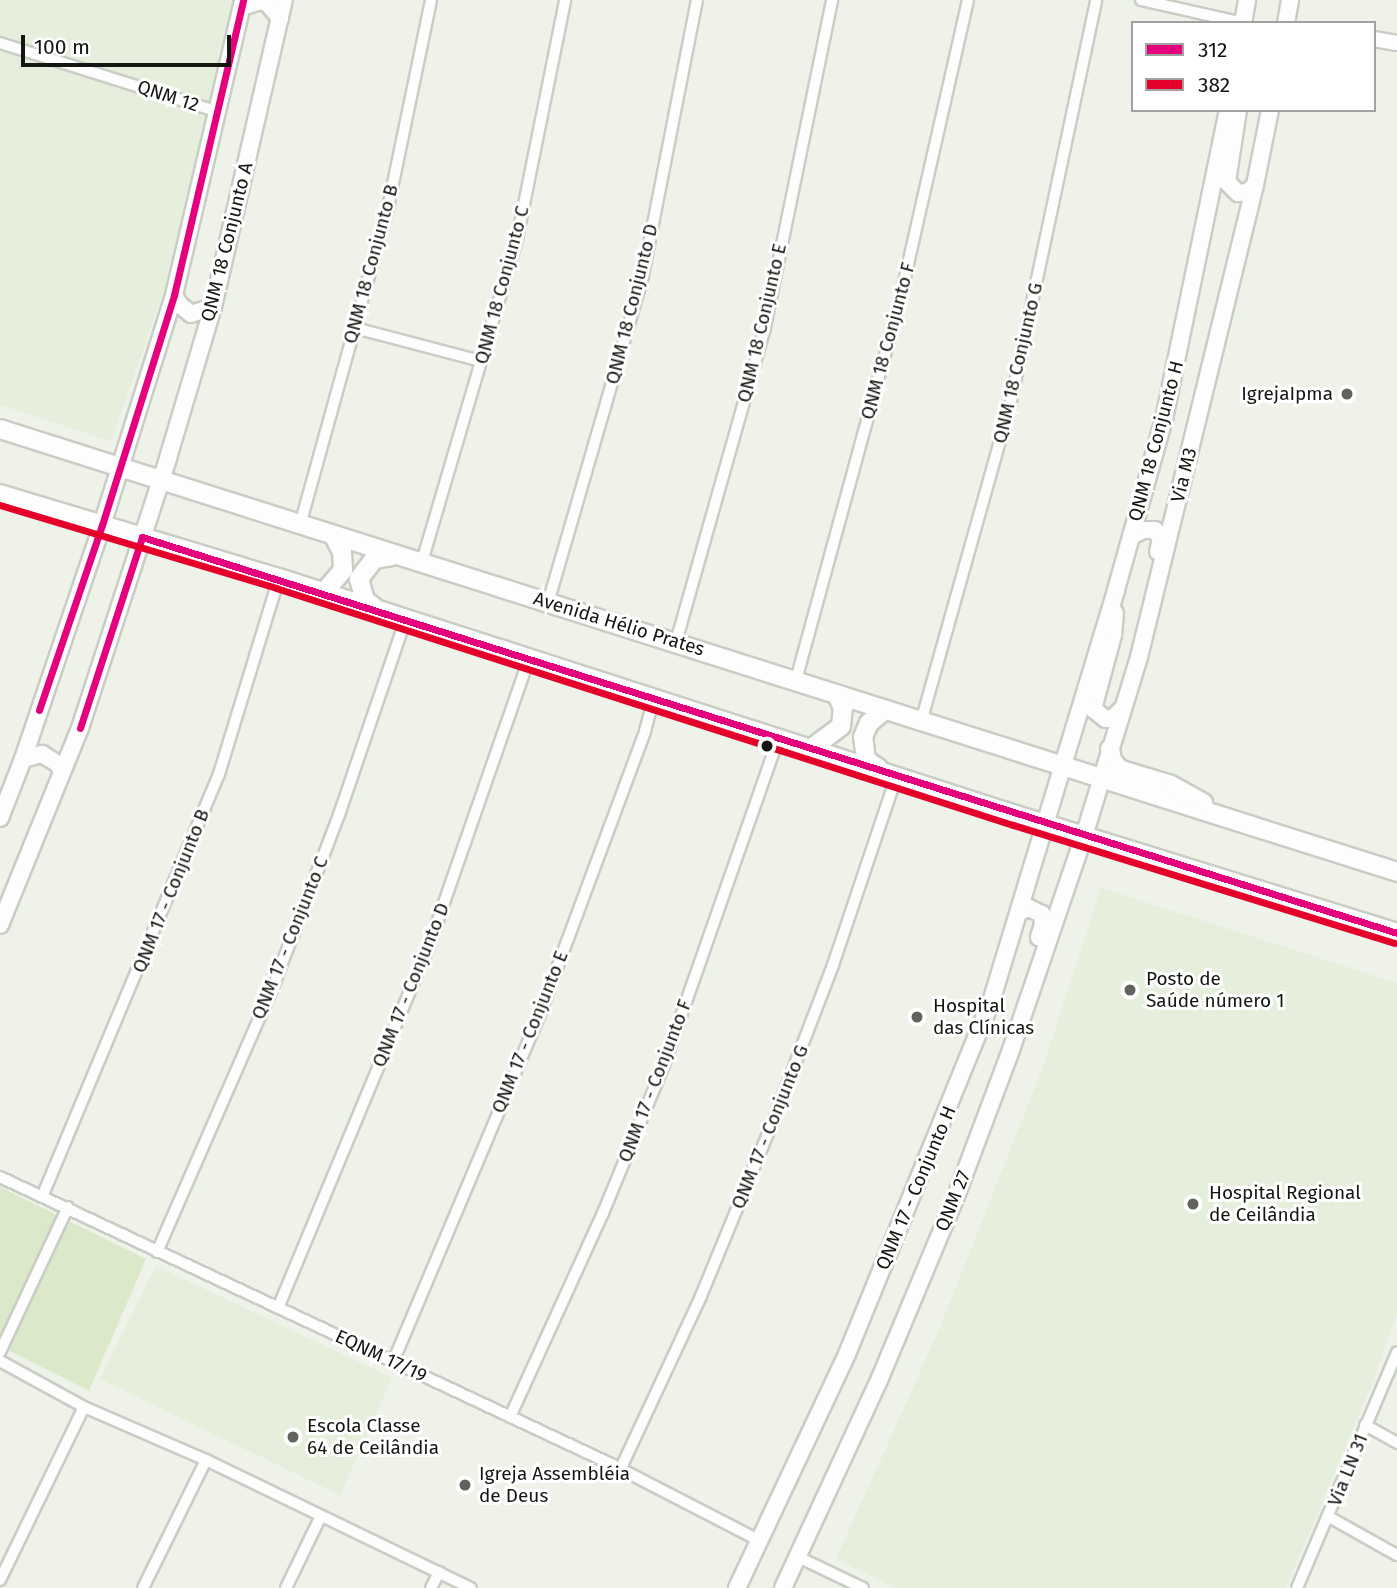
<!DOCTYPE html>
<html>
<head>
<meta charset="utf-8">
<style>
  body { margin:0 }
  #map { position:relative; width:1397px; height:1588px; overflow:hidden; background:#eef2e9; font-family:"Fira Sans",sans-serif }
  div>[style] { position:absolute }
  .built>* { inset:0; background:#e6eedc }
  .green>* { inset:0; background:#dbe8ca }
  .roads { filter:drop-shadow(2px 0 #c9cdc5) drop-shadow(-2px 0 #c9cdc5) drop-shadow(0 2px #c9cdc5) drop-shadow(0 -2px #c9cdc5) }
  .minor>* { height:10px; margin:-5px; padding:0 5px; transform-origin:5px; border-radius:5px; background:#fcfdfc }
  .tertiary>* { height:14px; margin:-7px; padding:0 7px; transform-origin:7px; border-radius:7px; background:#fcfdfc }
  .secondary>* { height:16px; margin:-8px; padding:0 8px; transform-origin:8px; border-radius:8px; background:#fcfdfc }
  .primary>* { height:18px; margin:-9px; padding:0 9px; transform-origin:9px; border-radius:9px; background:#fcfdfc }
  .bus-1>* { height:7px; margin:-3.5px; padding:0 3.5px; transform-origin:3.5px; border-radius:3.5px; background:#e5007d }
  .bus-2>* { height:7px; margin:-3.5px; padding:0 3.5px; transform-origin:3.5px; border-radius:3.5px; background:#e4002b }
  .dots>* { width:19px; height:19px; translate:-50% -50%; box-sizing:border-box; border:4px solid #fff; border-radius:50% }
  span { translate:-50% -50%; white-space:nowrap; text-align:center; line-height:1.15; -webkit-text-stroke:6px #fff; paint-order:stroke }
  .street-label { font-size:19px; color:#141611 }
  .poi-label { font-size:19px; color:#141611 }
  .right { translate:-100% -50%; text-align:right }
  .left { translate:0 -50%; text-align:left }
  .legend { position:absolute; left:1131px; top:21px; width:245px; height:91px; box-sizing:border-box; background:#fff; border:2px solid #a1a2a0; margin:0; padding:9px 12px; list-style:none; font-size:21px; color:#141611 }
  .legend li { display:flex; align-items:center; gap:14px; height:35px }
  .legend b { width:35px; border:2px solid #a1a2a0 }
  .scale { position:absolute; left:21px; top:35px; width:210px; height:32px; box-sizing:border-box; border:4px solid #141611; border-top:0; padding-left:9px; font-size:21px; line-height:24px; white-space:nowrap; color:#141611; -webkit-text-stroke:5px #fff; paint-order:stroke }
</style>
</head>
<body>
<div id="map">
  <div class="built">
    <i style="clip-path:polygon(0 0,232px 0,220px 64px,164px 290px,111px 441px,0 405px)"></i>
    <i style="clip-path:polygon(1101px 888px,1397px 983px,1397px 1313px,1372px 1383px,1286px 1588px,896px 1588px,836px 1559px,939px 1330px,1043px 1067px)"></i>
    <i style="clip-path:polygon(156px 1266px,392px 1378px,340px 1495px,100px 1379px)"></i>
  </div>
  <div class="green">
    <i style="clip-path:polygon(0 1187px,146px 1259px,89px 1391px,0 1346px)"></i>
  </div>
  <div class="roads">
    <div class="minor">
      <i style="left:1141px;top:0;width:105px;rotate:12.7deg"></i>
      <i style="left:0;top:43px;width:226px;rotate:17.5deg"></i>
      <i style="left:355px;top:328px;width:130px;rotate:14.7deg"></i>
      <i style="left:300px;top:525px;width:334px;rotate:-74.5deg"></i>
      <i style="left:389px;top:203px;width:207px;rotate:-78.3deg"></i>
      <i style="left:421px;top:565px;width:340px;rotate:-73.6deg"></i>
      <i style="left:517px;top:239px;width:244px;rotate:-78.6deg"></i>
      <i style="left:548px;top:603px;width:341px;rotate:-73.8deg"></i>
      <i style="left:643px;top:275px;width:280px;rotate:-78.9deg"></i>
      <i style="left:676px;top:642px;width:322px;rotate:-74.2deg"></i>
      <i style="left:764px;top:332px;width:339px;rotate:-78.4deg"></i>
      <i style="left:796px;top:680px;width:399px;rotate:-74.7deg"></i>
      <i style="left:901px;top:295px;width:303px;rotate:-77.2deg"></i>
      <i style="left:921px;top:722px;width:328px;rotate:-74.3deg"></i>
      <i style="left:1010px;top:406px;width:415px;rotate:-78deg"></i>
      <i style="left:0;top:1177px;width:675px;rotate:25.16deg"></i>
      <i style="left:611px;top:1464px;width:168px;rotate:27.3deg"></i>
      <i style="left:42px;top:1197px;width:459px;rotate:-67.3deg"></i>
      <i style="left:219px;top:774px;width:205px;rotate:-73deg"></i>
      <i style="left:157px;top:1252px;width:298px;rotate:-66.4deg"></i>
      <i style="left:276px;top:979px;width:176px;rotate:-69deg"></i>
      <i style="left:339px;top:815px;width:208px;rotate:-71.2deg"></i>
      <i style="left:278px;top:1308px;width:395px;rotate:-67.4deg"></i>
      <i style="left:430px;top:943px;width:302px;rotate:-70.8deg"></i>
      <i style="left:0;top:1352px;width:160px;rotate:-64.9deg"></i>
      <i style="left:0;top:1361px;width:96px;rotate:28.7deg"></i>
      <i style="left:84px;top:1407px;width:133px;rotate:23.5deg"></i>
      <i style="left:206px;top:1460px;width:294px;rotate:25.8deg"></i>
      <i style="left:393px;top:1362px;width:378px;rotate:-67.1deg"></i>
      <i style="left:540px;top:1014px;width:302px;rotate:-69.6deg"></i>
      <i style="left:645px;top:731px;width:35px;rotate:-75deg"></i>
      <i style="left:510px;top:1417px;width:224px;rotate:-65.5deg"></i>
      <i style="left:603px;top:1213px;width:160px;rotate:-67.6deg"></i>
      <i style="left:664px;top:1065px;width:348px;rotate:-70.7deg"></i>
      <i style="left:1365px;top:1425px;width:37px;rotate:29deg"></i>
      <i style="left:620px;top:1470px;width:192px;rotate:-65deg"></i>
      <i style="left:701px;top:1296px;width:186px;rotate:-67.6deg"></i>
      <i style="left:772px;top:1124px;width:170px;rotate:-69deg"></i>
      <i style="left:833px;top:965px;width:200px;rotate:-71.4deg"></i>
      <i style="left:1329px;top:1517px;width:78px;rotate:29.2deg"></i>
      <i style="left:798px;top:1557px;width:72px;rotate:25.5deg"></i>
      <i style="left:0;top:1580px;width:192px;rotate:-64.1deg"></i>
      <i style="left:143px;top:1588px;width:143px;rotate:-63.8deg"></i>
      <i style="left:286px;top:1588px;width:80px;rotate:-64.1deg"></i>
      <i style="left:431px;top:1588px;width:18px;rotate:-63deg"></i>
      <i style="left:1297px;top:1588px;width:256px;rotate:-67deg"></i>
    </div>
    <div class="tertiary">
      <i style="left:1374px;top:39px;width:23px;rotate:10deg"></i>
    </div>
    <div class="secondary">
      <i style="left:242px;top:7px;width:19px;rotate:-18deg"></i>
      <i style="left:260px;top:1px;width:7px;rotate:16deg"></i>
      <i style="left:267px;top:3px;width:20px;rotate:49deg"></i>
      <i style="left:1243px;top:23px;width:23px;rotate:-80deg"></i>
      <i style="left:1286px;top:23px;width:23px;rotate:-80deg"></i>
      <i style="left:1238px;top:110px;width:73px;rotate:98.7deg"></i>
      <i style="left:1227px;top:182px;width:16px;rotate:45deg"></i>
      <i style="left:1238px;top:193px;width:10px;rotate:-6deg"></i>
      <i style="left:1248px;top:192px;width:10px;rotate:-45deg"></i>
      <i style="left:174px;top:295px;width:12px;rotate:59deg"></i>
      <i style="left:180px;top:305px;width:14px;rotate:39deg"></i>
      <i style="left:191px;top:314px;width:23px;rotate:-18deg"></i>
      <i style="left:1131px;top:536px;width:14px;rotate:-25deg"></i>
      <i style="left:1144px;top:530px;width:11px"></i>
      <i style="left:1155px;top:530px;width:11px;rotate:56deg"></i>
      <i style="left:1161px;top:539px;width:13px;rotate:103deg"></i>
      <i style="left:1115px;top:613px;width:22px;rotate:95deg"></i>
      <i style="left:1113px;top:635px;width:77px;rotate:105.1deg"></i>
      <i style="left:1093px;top:709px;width:16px;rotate:38deg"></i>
      <i style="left:1106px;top:719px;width:7px;rotate:-8deg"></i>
      <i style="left:1113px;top:718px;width:13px;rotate:-45deg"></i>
      <i style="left:23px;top:759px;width:20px;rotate:-15deg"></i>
      <i style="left:42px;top:754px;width:19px;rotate:32deg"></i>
      <i style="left:58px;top:764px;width:9px;rotate:63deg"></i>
      <i style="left:0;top:818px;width:63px;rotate:-68.7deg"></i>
      <i style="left:23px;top:759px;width:247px;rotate:-71.3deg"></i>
      <i style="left:102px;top:525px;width:241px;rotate:-72.6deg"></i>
      <i style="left:174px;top:295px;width:303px;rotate:-76.8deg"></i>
      <i style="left:1019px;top:912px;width:11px;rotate:-22deg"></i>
      <i style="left:1029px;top:908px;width:14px;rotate:25deg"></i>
      <i style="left:1042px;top:914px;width:10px;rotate:84deg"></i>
      <i style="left:1043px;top:924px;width:14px;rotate:107deg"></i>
      <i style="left:0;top:925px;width:213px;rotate:-67.9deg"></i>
      <i style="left:80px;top:728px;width:284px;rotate:-71.9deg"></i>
      <i style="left:168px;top:458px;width:158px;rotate:-73.4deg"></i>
      <i style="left:213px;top:307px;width:315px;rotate:-77deg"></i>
      <i style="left:737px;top:1588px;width:259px;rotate:-64.8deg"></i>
      <i style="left:847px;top:1354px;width:380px;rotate:-67.8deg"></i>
      <i style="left:991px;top:1002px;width:431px;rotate:-73.1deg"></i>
      <i style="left:1116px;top:590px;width:178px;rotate:-74.3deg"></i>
      <i style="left:1164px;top:419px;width:316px;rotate:-78.3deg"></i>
      <i style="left:783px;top:1588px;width:231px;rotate:-65.2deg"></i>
      <i style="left:880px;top:1378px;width:194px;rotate:-67.3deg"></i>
      <i style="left:955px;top:1199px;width:159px;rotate:-69.4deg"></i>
      <i style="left:1011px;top:1050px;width:226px;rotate:-71.2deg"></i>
      <i style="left:1084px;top:836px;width:187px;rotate:-72.9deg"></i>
      <i style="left:1139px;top:657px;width:486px;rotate:-76.2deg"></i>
      <i style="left:1255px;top:185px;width:76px;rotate:-78.7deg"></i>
    </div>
    <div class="primary">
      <i style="left:0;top:429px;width:1466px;rotate:17.59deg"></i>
      <i style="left:0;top:494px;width:291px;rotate:16.8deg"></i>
      <i style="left:279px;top:578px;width:774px;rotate:17.83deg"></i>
      <i style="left:1016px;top:815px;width:399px;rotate:17.2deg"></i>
      <i style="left:324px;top:592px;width:29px;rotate:-49deg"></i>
      <i style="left:343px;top:570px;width:18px;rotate:-93deg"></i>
      <i style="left:342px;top:552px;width:18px;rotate:-117deg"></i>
      <i style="left:374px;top:607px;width:11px;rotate:-142deg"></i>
      <i style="left:365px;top:600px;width:22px;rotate:-106deg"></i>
      <i style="left:359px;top:579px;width:25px;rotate:-53deg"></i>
      <i style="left:374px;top:559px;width:18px;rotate:-9deg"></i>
      <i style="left:812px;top:748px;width:36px;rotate:-37deg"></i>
      <i style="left:841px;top:726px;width:18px;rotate:-84deg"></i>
      <i style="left:843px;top:708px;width:14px;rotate:-115deg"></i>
      <i style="left:1110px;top:749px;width:11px;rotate:80deg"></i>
      <i style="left:1112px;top:760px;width:11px;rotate:52deg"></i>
      <i style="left:1119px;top:769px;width:54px;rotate:17.1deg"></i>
      <i style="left:1171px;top:785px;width:37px;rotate:29deg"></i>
      <i style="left:878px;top:768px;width:14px;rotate:-146deg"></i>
      <i style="left:866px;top:760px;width:23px;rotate:-97deg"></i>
      <i style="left:863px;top:737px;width:15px;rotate:-67deg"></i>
      <i style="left:869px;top:723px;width:21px;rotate:-39deg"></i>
    </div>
  </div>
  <div class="bus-1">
    <i style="left:39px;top:710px;width:195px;rotate:-71.2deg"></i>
    <i style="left:102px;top:525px;width:241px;rotate:-72.6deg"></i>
    <i style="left:174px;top:295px;width:303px;rotate:-76.8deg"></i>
    <i style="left:80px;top:728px;width:201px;rotate:-72deg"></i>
    <i style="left:142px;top:537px;width:1316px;rotate:17.51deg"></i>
  </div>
  <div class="bus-2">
    <i style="left:0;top:505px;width:288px;rotate:16.7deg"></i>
    <i style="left:276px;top:588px;width:774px;rotate:17.83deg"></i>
    <i style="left:1013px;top:825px;width:399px;rotate:17.2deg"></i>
  </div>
  <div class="dots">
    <i style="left:1347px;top:394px;background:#60635d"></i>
    <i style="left:767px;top:746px;background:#141611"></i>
    <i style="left:1130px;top:990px;background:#60635d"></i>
    <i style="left:917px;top:1017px;background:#60635d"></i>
    <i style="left:1193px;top:1204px;background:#60635d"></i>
    <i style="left:293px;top:1437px;background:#60635d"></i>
    <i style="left:465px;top:1485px;background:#60635d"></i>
  </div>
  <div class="street-label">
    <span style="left:168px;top:96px;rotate:18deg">QNM 12</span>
    <span style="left:227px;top:242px;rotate:-76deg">QNM 18 Conjunto A</span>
    <span style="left:371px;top:264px;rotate:-75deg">QNM 18 Conjunto B</span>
    <span style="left:502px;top:285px;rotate:-75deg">QNM 18 Conjunto C</span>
    <span style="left:632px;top:304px;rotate:-76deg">QNM 18 Conjunto D</span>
    <span style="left:762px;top:323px;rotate:-77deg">QNM 18 Conjunto E</span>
    <span style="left:888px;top:341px;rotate:-75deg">QNM 18 Conjunto F</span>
    <span style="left:1018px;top:363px;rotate:-77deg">QNM 18 Conjunto G</span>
    <span style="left:1156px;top:441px;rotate:-75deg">QNM 18 Conjunto H</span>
    <span style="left:1184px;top:475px;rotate:-76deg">Via M3</span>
    <span style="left:619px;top:624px;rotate:17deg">Avenida Hélio Prates</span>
    <span style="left:171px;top:891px;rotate:-68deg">QNM 17 - Conjunto B</span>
    <span style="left:290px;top:938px;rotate:-68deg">QNM 17 - Conjunto C</span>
    <span style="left:411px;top:985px;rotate:-68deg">QNM 17 - Conjunto D</span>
    <span style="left:530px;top:1032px;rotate:-68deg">QNM 17 - Conjunto E</span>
    <span style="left:655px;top:1081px;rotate:-69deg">QNM 17 - Conjunto F</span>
    <span style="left:770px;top:1127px;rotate:-68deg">QNM 17 - Conjunto G</span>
    <span style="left:916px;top:1188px;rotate:-67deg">QNM 17 - Conjunto H</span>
    <span style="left:953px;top:1201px;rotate:-68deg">QNM 27</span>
    <span style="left:381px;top:1356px;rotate:25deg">EQNM 17/19</span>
    <span style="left:1348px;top:1470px;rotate:-68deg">Via LN 31</span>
  </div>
  <div class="poi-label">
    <span class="right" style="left:1333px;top:394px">IgrejaIpma</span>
    <span class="left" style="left:1146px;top:990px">Posto de<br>Saúde número 1</span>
    <span class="left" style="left:933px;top:1017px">Hospital<br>das Clínicas</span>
    <span class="left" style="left:1209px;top:1204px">Hospital Regional<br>de Ceilândia</span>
    <span class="left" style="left:307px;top:1437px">Escola Classe<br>64 de Ceilândia</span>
    <span class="left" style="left:479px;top:1485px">Igreja Assembléia<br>de Deus</span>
  </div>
  <ul class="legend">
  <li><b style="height:9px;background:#e5007d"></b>312</li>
  <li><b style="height:9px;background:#e4002b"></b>382</li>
  </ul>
  <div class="scale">100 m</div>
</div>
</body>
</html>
